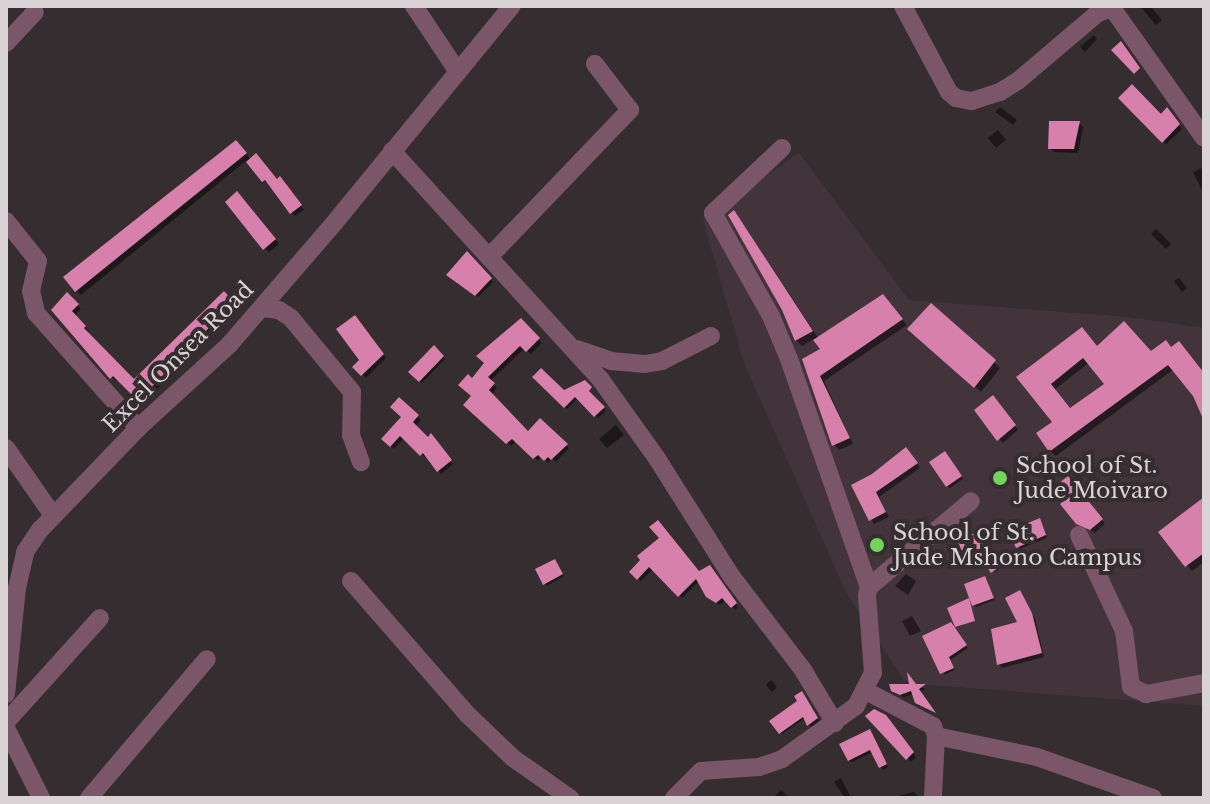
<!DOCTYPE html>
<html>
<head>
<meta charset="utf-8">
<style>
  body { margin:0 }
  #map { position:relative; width:1210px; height:804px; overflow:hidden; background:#352d30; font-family:"Libre Baskerville",serif }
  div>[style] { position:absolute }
  .built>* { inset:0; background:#43343b }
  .shadow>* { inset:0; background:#0007 }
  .building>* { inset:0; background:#d880ac }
  .minor>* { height:18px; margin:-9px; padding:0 9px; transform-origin:9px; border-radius:9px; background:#7b5668 }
  .dots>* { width:22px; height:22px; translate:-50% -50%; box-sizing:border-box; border:4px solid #352d30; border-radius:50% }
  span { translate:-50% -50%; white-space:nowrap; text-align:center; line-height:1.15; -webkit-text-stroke:8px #352d30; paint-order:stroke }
  .street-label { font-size:22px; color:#d9d3d6 }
  .poi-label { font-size:22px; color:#d9d3d6 }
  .left { translate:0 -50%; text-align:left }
  .frame { position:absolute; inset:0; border:8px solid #d9d3d6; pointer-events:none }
</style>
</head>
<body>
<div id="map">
  <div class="built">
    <i style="clip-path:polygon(799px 153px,909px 300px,1127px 317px,1204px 328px,1204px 706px,916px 684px,904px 680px,846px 592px,744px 363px,703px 220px)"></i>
  </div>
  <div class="shadow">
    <i style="clip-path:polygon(1140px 6px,1150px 6px,1162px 20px,1156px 25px)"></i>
    <i style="clip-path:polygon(1094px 35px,1097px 39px,1085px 52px,1080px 47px)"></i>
    <i style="clip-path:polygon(1121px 98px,1161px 116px,1170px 113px,1182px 129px,1166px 144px)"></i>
    <i style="clip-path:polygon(1000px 107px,1017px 120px,1013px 125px,995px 112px)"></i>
    <i style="clip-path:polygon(1079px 123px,1083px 127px,1078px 153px,1054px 152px,1050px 148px)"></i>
    <i style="clip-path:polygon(998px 130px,1006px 140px,996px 148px,988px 138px)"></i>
    <i style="clip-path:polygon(240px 146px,251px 160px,277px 181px,284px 182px,304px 210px,295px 216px,247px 160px,81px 295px,77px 291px)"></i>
    <i style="clip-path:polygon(1204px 167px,1204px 194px,1193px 172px)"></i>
    <i style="clip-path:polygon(241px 198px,279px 244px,269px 252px,265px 248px)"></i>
    <i style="clip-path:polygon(739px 218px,819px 339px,888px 302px,907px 325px,824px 381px,853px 444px,839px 450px,834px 444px,804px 360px,822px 350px,814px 339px,802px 346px,796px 340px)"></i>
    <i style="clip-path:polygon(1156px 229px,1171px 244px,1166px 249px,1151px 234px)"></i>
    <i style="clip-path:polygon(467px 254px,493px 282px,478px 297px,450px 277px)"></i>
    <i style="clip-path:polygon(1179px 278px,1187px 288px,1182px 292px,1174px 281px)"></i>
    <i style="clip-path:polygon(224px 294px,237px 307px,143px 404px,118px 379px,116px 381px,112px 377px,53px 310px,67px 295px,81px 309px,74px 316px,89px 331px,86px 333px,134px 382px)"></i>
    <i style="clip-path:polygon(931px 305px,1000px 368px,981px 392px,915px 335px)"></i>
    <i style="clip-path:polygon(358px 321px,386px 358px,366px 378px,355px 367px,361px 361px)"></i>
    <i style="clip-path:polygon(520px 321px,542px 343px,531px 354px,525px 348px,490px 381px,497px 388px,491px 395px,528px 434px,540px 421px,569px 448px,556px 462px,552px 458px,548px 463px,542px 456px,538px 461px,516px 441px,511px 446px,465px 405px,473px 396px,472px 380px)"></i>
    <i style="clip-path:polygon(434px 348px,445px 359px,422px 383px,410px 372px)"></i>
    <i style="clip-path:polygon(evenodd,1098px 348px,1151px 353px,1172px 348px,1204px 374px,1204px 416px,1195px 395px,1174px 369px,1056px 456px,1050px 451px,1055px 422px,1019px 378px,1098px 348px,1089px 363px,1107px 385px,1071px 411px,1054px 390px,1089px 363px)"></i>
    <i style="clip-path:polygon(534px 377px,564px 392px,581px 381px,606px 411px,598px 418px,578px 398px,567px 409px)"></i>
    <i style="clip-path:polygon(399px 400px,421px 420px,415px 427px,429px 439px,434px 439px,453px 464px,441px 474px,427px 455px,425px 457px,404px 438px,394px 449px,384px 439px,404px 417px)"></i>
    <i style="clip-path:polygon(997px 402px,1018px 430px,1003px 443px,999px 439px)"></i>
    <i style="clip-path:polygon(616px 425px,624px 435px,607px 448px,599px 439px)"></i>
    <i style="clip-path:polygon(910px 454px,920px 468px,879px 497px,889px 517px,874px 524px,853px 486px)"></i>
    <i style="clip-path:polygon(947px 456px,963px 479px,950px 488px,947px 486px)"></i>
    <i style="clip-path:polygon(1071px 483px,1105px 524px,1095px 533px,1078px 522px)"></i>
    <i style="clip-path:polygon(1204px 499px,1204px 562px,1192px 571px,1161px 533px)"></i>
    <i style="clip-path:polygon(1041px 523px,1047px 538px,1020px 549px,1018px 546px)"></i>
    <i style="clip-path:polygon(976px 534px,1001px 568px,994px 573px,981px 555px,969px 559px)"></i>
    <i style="clip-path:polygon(642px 560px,699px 574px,713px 570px,738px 607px,736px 610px,726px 600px,720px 605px,712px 600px,699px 581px,682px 598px,653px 569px,641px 581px,631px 572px)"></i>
    <i style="clip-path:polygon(556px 563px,564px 576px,547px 586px,545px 583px)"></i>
    <i style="clip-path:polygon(906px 574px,916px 581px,908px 595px,895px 586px)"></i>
    <i style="clip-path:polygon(985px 578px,995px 600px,976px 607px,974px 605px)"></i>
    <i style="clip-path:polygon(1023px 597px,1035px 619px,1044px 657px,1002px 668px,999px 664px,1020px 623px)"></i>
    <i style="clip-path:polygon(912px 616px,921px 631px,910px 636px,902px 621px)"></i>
    <i style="clip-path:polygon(953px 627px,968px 648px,950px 660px,955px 670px,944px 675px)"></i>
    <i style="clip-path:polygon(771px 680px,777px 687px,772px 692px,766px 685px)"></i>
    <i style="clip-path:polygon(916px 686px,926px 689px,904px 697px,896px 692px)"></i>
    <i style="clip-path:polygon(804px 696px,819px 721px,811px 727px,805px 718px,782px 734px,772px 721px)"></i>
    <i style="clip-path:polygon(868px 716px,890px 721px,916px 757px,911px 762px)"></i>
    <i style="clip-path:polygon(872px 734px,888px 767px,883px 770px,873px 752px,852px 762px,849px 760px)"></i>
    <i style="clip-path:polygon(841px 778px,850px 796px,845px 798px,834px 782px)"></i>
    <i style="clip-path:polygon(781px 790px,789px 798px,773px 798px)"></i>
    <i style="clip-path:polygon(914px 792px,919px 798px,891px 798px)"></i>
  </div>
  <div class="building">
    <i style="clip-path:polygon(1121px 41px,1140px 68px,1134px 74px,1111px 50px)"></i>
    <i style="clip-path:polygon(1132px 84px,1161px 114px,1167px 107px,1180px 124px,1162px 143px,1118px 98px)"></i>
    <i style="clip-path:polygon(1049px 121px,1080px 121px,1074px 149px,1048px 149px)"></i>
    <i style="clip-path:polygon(236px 140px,247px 153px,75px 292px,63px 277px)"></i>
    <i style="clip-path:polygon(256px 153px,277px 179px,280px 176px,302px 205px,290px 214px,265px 180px,262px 182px,246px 162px)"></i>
    <i style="clip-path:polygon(237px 191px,276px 239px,263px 250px,225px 202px)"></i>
    <i style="clip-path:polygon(734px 210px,813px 331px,795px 341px,782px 310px,728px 215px)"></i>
    <i style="clip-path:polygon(467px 251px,492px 278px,475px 296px,446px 275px)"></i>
    <i style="clip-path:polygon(224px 291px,234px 302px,138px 401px,113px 376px,110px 379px,51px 310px,67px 292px,79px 304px,72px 311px,86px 326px,84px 328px,134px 379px)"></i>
    <i style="clip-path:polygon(883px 294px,903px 319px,820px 376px,850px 438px,832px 446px,802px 359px,820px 349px,813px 340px)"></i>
    <i style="clip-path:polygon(931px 303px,996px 360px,974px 388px,907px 329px)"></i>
    <i style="clip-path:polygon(355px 315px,384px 354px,361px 376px,352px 367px,359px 360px,336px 329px)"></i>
    <i style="clip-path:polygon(521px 318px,540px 338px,526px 352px,520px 346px,488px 377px,495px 383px,489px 390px,528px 431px,540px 418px,568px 444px,551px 460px,548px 457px,544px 461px,538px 455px,533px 459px,512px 439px,506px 444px,463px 405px,471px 396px,458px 385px,468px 374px,472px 378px,484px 363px,476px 356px)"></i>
    <i style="clip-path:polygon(evenodd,1124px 321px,1151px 351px,1166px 340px,1171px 347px,1179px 341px,1204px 373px,1204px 421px,1193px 396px,1168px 365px,1049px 452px,1036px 433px,1052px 422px,1016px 377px,1082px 327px,1097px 346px,1124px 321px,1083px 358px,1104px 384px,1070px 408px,1051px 384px,1083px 358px)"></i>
    <i style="clip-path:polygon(434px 345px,444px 356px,419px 382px,408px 372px)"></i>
    <i style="clip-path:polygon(541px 368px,564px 390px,585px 380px,592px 387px,589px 391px,605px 407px,594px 417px,575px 397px,564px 408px,532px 377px)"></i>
    <i style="clip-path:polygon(993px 395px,1016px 425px,997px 441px,974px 410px)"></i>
    <i style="clip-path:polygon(399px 397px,419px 415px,413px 422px,428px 437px,431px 433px,452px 460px,437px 472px,423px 453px,420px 456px,400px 436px,390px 447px,381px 439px,401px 417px,390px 407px)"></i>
    <i style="clip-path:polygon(906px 447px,918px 463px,876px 492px,886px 512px,869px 521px,851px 485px,872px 474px)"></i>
    <i style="clip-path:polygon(945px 451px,962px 476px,946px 487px,929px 462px)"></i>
    <i style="clip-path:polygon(1068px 476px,1103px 519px,1090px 530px,1076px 524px,1060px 504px,1069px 497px,1058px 484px)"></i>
    <i style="clip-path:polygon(1204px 497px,1204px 553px,1185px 567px,1158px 532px)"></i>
    <i style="clip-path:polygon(1040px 518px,1046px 535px,1016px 548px,1009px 531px)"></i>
    <i style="clip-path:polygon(658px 520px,699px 571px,710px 565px,737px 603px,731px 608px,722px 598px,716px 603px,706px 597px,696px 579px,678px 597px,649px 567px,637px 580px,629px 572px,640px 560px,637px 556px,659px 538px,649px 527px)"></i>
    <i style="clip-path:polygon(976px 532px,1001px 566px,991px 573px,978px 554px,968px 560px,957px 544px)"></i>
    <i style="clip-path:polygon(555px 559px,563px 574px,543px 585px,535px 569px)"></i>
    <i style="clip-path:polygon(985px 576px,994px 598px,972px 606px,964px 584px)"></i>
    <i style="clip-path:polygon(1020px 590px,1032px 613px,1042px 653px,997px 665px,991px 629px,1017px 622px,1005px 598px)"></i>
    <i style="clip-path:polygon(969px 598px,975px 621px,955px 627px,947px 608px)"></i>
    <i style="clip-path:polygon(951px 622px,967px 645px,949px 657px,954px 668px,940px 674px,922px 636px)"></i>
    <i style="clip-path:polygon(907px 672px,916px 684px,926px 684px,919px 689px,936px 713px,915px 703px,911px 691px,900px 695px,891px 691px,889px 684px,909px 684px)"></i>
    <i style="clip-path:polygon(802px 691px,818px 718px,807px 726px,803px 717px,779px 734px,769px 721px,797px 701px,794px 696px)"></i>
    <i style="clip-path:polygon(874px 709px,886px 715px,914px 752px,906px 760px,865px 716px)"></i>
    <i style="clip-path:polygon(870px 729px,887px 764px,879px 768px,870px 750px,848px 761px,839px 744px)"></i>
  </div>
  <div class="minor">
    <i style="left:414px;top:6px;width:79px;rotate:56.3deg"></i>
    <i style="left:903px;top:6px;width:98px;rotate:61.9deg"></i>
    <i style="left:949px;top:92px;width:9px;rotate:41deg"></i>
    <i style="left:956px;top:98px;width:16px;rotate:11deg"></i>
    <i style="left:972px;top:101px;width:29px;rotate:-18deg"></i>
    <i style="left:1000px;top:92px;width:22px;rotate:-32deg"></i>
    <i style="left:1019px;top:80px;width:104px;rotate:-40.3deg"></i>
    <i style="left:1098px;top:13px;width:15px;rotate:-20deg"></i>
    <i style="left:1112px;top:8px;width:159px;rotate:54.7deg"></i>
    <i style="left:6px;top:43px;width:42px;rotate:-46.9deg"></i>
    <i style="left:782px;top:148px;width:95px;rotate:136.7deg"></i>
    <i style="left:713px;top:213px;width:118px;rotate:60.6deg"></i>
    <i style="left:771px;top:316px;width:47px;rotate:67.3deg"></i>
    <i style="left:789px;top:359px;width:242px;rotate:70.7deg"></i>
    <i style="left:392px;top:151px;width:310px;rotate:47.6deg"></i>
    <i style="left:601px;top:380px;width:95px;rotate:54.5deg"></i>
    <i style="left:656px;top:457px;width:142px;rotate:57.7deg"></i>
    <i style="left:732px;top:577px;width:117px;rotate:52.6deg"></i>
    <i style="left:803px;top:670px;width:62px;rotate:58.9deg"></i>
    <i style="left:6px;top:221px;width:51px;rotate:51.3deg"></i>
    <i style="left:38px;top:261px;width:31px;rotate:103deg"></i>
    <i style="left:31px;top:291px;width:23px;rotate:77deg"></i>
    <i style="left:36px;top:313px;width:154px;rotate:48.4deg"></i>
    <i style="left:489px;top:257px;width:204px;rotate:-46.2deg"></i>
    <i style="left:630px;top:110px;width:58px;rotate:-127.3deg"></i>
    <i style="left:262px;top:308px;width:17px;rotate:7deg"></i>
    <i style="left:279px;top:310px;width:14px;rotate:34deg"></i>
    <i style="left:291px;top:318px;width:96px;rotate:50.5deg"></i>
    <i style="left:352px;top:392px;width:43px;rotate:91.3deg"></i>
    <i style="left:351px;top:435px;width:29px;rotate:70deg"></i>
    <i style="left:577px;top:349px;width:36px;rotate:19deg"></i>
    <i style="left:611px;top:361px;width:34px;rotate:5deg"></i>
    <i style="left:645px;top:364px;width:17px;rotate:-10deg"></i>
    <i style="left:662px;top:361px;width:55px;rotate:-27deg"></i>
    <i style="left:6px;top:448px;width:80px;rotate:55.1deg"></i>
    <i style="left:1079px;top:535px;width:106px;rotate:64.9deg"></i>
    <i style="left:1124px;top:631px;width:56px;rotate:82.9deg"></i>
    <i style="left:1131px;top:687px;width:17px;rotate:25deg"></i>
    <i style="left:1146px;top:694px;width:59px;rotate:-10.7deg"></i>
    <i style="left:351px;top:581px;width:178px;rotate:48.9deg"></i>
    <i style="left:468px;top:715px;width:62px;rotate:43.7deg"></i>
    <i style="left:513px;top:758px;width:70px;rotate:35.1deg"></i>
    <i style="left:866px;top:691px;width:76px;rotate:27.6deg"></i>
    <i style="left:933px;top:726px;width:10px;rotate:73deg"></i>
    <i style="left:936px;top:736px;width:62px;rotate:92.8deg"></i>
    <i style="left:6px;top:694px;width:107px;rotate:-84.1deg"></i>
    <i style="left:17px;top:588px;width:37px;rotate:-77deg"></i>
    <i style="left:25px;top:552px;width:27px;rotate:-56deg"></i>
    <i style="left:40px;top:530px;width:141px;rotate:-46.1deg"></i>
    <i style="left:138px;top:428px;width:123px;rotate:-42.4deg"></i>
    <i style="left:229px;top:345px;width:162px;rotate:-49.2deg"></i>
    <i style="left:335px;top:222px;width:279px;rotate:-50.7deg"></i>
    <i style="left:6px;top:722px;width:140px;rotate:-47.9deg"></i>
    <i style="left:6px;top:728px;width:78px;rotate:63.4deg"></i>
    <i style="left:936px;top:736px;width:103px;rotate:11.7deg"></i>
    <i style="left:1037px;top:757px;width:123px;rotate:19.5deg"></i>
    <i style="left:89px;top:798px;width:182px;rotate:-49.7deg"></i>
    <i style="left:674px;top:798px;width:38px;rotate:-45deg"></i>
    <i style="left:701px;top:771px;width:58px;rotate:-3.9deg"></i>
    <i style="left:759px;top:767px;width:24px;rotate:-19deg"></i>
    <i style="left:782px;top:759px;width:91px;rotate:-35.6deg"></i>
    <i style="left:856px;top:706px;width:37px;rotate:-63deg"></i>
    <i style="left:873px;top:673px;width:78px;rotate:-94.4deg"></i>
    <i style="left:867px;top:595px;width:8px;rotate:-76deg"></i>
    <i style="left:869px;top:587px;width:133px;rotate:-40.1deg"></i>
  </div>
  <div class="dots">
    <i style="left:1000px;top:478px;background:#75d25b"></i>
    <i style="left:877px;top:545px;background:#75d25b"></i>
  </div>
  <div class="street-label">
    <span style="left:178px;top:357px;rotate:-45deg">Excel Onsea Road</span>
  </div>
  <div class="poi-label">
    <span class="left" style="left:1016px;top:478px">School of St.<br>Jude Moivaro</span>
    <span class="left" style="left:893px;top:545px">School of St.<br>Jude Mshono Campus</span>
  </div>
  <div class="frame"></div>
</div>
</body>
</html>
